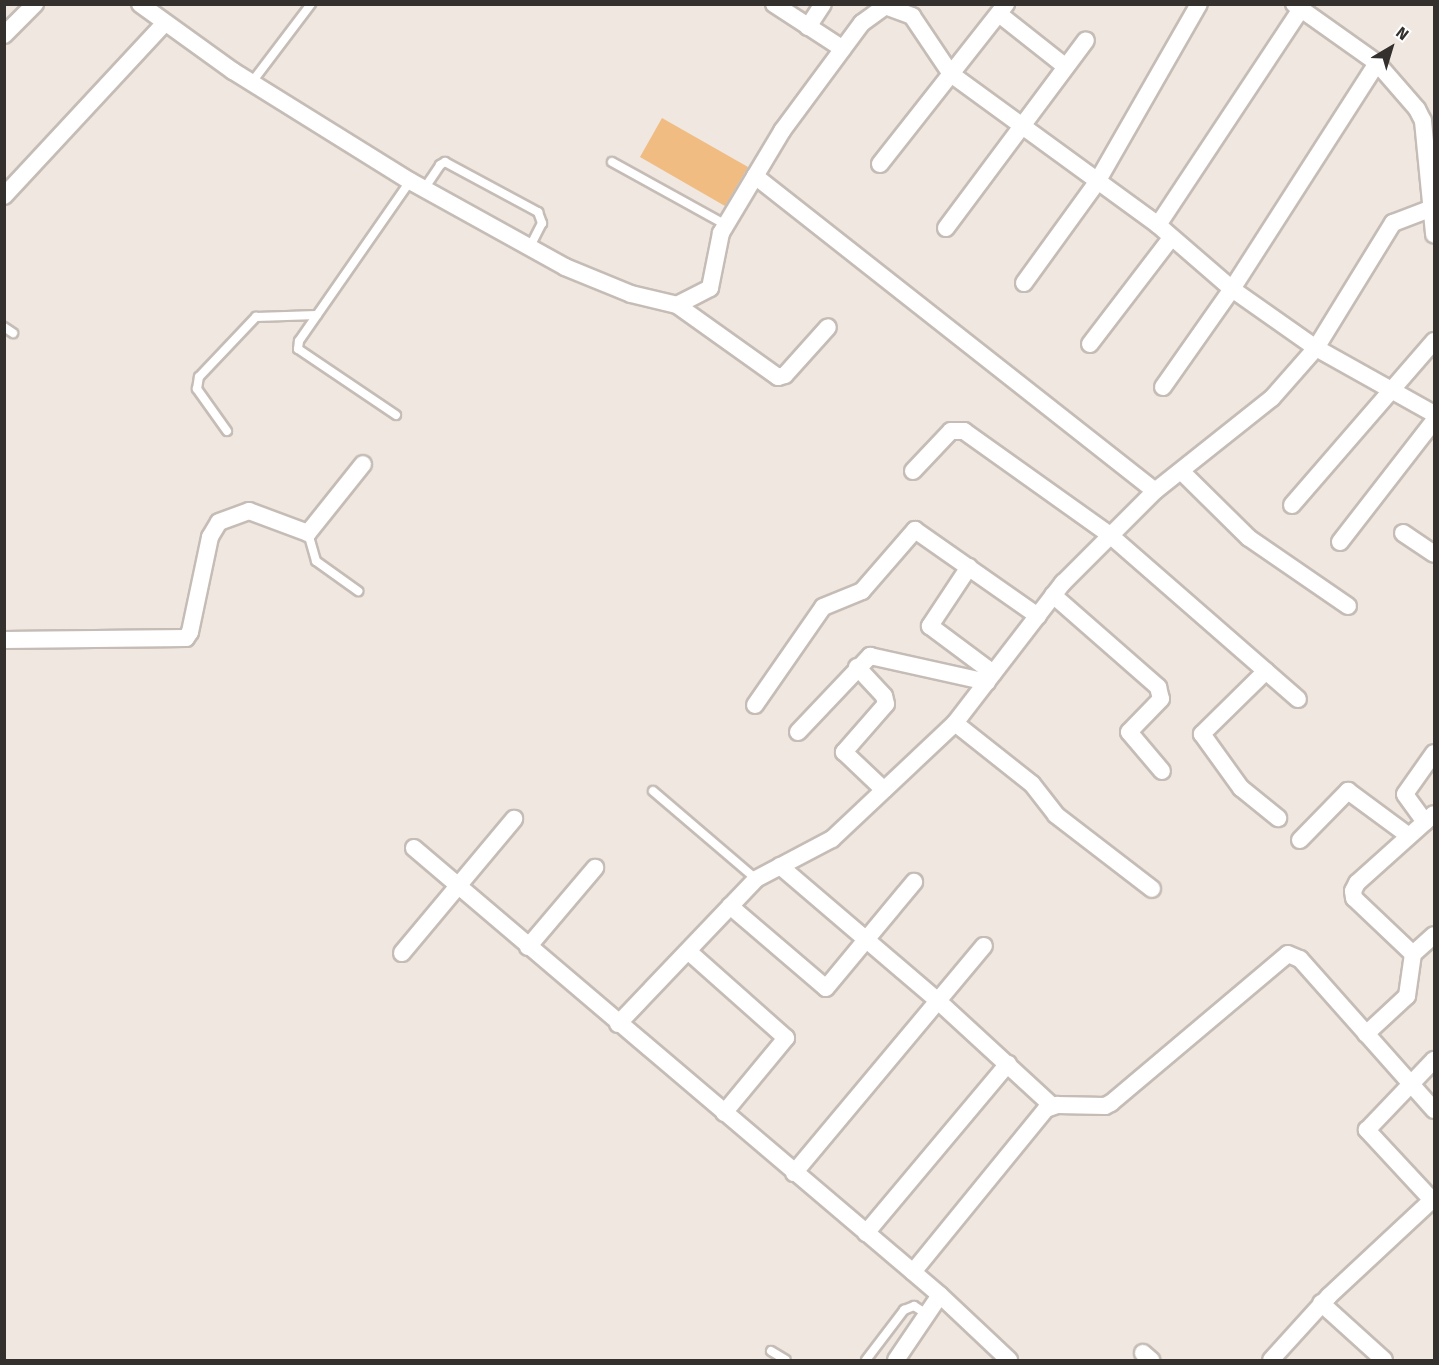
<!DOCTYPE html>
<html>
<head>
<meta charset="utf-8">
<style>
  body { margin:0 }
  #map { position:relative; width:1439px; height:1365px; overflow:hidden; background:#efe7e0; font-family:"Fira Sans",sans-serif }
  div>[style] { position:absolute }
  .building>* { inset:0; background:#f0bc82 }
  .roads { filter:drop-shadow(2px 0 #c5bcb6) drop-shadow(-2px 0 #c5bcb6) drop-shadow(0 2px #c5bcb6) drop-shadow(0 -2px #c5bcb6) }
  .lane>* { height:8px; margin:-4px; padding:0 4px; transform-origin:4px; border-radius:4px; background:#fff }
  .street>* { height:16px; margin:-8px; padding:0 8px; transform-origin:8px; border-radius:8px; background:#fff }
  span { translate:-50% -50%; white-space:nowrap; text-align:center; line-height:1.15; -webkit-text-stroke:6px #fff; paint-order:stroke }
  .frame { position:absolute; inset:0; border:6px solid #34302e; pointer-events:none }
  .north { position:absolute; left:1361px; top:18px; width:60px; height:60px; -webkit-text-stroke:4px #fff; paint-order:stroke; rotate:38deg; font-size:16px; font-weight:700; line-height:24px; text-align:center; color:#34302e }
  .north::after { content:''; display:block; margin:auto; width:21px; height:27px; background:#34302e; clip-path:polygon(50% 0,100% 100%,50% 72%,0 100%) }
</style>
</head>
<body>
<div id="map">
  <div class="building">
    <i style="clip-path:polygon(662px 118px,748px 167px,725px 206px,640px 157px)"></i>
  </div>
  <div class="roads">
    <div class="lane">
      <i style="left:252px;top:82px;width:98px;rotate:-52.9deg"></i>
      <i style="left:612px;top:162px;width:130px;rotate:28.9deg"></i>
      <i style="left:424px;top:189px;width:29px;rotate:-56deg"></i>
      <i style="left:440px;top:165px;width:6px;rotate:-31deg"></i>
      <i style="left:445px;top:162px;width:106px;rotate:28.3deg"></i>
      <i style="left:538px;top:212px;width:12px;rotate:70deg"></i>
      <i style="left:542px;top:223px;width:28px;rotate:117deg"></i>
      <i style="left:4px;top:327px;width:11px;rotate:34deg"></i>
      <i style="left:396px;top:415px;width:118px;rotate:-146deg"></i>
      <i style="left:298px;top:349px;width:8px;rotate:-83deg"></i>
      <i style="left:299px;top:341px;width:195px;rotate:-55.2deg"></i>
      <i style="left:227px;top:431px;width:52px;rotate:-125.5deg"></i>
      <i style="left:197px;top:389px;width:12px;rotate:-81deg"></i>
      <i style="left:199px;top:377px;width:83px;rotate:-46.5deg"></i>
      <i style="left:256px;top:317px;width:61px;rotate:-1.9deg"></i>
      <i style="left:308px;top:533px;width:29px;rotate:74deg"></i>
      <i style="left:316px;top:561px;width:52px;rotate:35.5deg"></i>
      <i style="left:653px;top:791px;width:135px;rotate:40.5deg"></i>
      <i style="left:771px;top:1351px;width:17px;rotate:31deg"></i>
      <i style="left:866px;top:1360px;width:63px;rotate:-52.8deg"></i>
      <i style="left:904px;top:1310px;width:11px;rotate:-22deg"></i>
      <i style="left:914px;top:1306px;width:15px;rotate:32deg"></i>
    </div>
    <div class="street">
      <i style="left:140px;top:4px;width:115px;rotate:35.8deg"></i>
      <i style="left:233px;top:71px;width:208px;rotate:31.9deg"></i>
      <i style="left:410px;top:181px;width:177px;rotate:29deg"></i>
      <i style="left:565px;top:267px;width:71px;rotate:22.2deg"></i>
      <i style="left:631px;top:294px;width:47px;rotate:13.4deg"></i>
      <i style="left:677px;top:305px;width:37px;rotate:-27deg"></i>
      <i style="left:710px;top:288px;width:56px;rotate:-78.7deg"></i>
      <i style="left:721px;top:233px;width:119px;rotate:-59.1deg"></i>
      <i style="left:782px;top:131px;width:134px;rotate:-53.5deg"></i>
      <i style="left:862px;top:23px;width:29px;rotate:-36deg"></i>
      <i style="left:885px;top:6px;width:29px;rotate:20deg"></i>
      <i style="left:912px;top:16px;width:70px;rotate:56.1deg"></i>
      <i style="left:951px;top:74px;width:256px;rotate:36.1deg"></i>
      <i style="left:1158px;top:225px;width:98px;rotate:40.9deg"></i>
      <i style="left:1232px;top:289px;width:103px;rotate:35.1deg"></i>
      <i style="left:1316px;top:348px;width:135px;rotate:29.2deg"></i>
      <i style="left:774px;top:4px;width:82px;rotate:33.1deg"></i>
      <i style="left:1294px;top:4px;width:102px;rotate:35.4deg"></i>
      <i style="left:1377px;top:63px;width:61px;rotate:49deg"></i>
      <i style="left:1417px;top:109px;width:13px;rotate:63deg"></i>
      <i style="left:1423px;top:121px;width:114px;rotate:84.4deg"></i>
      <i style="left:999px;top:14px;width:85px;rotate:38.3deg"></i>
      <i style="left:808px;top:27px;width:27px;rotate:-57deg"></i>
      <i style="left:4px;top:35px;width:44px;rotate:-45deg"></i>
      <i style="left:880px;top:164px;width:204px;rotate:-51.8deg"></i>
      <i style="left:755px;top:176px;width:509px;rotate:38.22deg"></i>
      <i style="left:4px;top:196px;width:235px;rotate:-47.1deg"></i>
      <i style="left:1158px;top:225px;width:259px;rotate:-56.5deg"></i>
      <i style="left:946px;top:228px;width:234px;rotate:-53.3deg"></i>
      <i style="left:1024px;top:283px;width:125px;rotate:-54.1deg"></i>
      <i style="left:1097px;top:182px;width:205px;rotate:-60.2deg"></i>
      <i style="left:677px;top:305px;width:124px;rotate:35.5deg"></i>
      <i style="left:778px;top:377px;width:7px;rotate:-16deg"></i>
      <i style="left:785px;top:375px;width:64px;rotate:-48.1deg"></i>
      <i style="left:1090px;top:344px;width:133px;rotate:-52.6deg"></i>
      <i style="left:1163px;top:387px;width:120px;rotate:-54.9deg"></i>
      <i style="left:1232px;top:289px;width:269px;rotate:-57.3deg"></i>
      <i style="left:913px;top:471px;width:55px;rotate:-46.5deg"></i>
      <i style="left:951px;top:431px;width:13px"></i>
      <i style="left:964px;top:431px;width:181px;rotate:35.5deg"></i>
      <i style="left:1111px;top:536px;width:248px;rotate:41.1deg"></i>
      <i style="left:1181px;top:471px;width:95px;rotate:44.6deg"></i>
      <i style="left:1249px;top:538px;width:120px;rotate:34.5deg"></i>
      <i style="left:1292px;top:505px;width:217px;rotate:-49.1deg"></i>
      <i style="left:1403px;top:533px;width:37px;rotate:34deg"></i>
      <i style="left:1340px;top:542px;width:153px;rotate:-52.2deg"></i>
      <i style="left:969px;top:567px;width:71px;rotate:123.5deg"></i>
      <i style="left:930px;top:626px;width:79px;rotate:36.7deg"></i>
      <i style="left:1053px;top:595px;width:140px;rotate:41.2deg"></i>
      <i style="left:1158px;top:687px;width:12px;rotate:76deg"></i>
      <i style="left:1161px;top:699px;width:46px;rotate:134.1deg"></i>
      <i style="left:1129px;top:732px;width:51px;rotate:49.8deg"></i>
      <i style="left:4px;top:640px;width:182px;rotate:-0.6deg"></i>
      <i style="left:186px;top:638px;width:7px;rotate:-56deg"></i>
      <i style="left:190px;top:632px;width:97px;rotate:-78.1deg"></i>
      <i style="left:210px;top:537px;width:17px;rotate:-59deg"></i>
      <i style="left:219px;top:522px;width:32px;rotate:-20deg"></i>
      <i style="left:249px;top:511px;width:63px;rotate:20.4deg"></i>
      <i style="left:308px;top:533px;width:88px;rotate:-51.4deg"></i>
      <i style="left:857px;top:667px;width:40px;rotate:47deg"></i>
      <i style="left:884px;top:696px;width:8px;rotate:76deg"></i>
      <i style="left:886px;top:704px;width:64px;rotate:131.2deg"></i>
      <i style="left:844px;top:752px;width:55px;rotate:43.5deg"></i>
      <i style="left:1266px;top:671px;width:90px;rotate:135.5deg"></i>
      <i style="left:1202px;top:734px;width:67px;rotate:54.2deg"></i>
      <i style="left:1241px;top:788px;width:48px;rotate:39deg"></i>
      <i style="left:755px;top:705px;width:119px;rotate:-55.2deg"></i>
      <i style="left:823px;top:607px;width:42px;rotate:-22.3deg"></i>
      <i style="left:862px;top:591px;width:81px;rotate:-49deg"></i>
      <i style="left:915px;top:530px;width:150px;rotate:35deg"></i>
      <i style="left:955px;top:723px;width:98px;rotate:38.4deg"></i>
      <i style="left:1032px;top:784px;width:39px;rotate:52deg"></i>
      <i style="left:1056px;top:815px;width:121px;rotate:37.6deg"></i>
      <i style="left:798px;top:732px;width:105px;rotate:-46.5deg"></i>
      <i style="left:870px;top:656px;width:120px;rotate:12.5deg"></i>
      <i style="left:1425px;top:822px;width:34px;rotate:-126deg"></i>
      <i style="left:1405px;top:794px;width:50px;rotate:-54.7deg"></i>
      <i style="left:1300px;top:840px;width:69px;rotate:-45.6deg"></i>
      <i style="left:1348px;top:791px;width:76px;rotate:36.4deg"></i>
      <i style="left:414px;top:848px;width:690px;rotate:40.36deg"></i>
      <i style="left:940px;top:1295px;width:95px;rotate:43.3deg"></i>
      <i style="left:780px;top:866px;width:206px;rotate:40.5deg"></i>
      <i style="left:937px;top:1000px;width:155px;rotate:42.6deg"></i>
      <i style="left:730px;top:906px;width:126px;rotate:40.5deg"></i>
      <i style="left:826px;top:988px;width:138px;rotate:-50.3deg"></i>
      <i style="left:528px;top:947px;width:104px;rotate:-49.7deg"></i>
      <i style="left:688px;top:951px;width:131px;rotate:41.6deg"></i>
      <i style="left:786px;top:1038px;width:97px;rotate:129.6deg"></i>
      <i style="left:402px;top:953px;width:175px;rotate:-50.1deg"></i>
      <i style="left:1413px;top:954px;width:81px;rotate:-136.5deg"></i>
      <i style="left:1354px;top:898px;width:7px;rotate:-98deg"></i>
      <i style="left:1353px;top:891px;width:9px;rotate:-63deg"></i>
      <i style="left:1357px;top:883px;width:103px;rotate:-41.9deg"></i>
      <i style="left:618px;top:1024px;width:200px;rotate:-46.4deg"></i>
      <i style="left:756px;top:879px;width:86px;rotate:-27.8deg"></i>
      <i style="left:832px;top:839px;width:169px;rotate:-43.3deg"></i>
      <i style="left:955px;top:723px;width:177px;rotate:-52.4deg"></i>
      <i style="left:1063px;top:583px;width:130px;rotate:-45deg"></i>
      <i style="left:1155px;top:491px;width:149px;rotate:-38.5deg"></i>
      <i style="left:1272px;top:398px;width:67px;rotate:-48.7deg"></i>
      <i style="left:1316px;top:348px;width:147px;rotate:-58.4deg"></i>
      <i style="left:1393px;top:223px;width:42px;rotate:-21deg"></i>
      <i style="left:1366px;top:1034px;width:56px;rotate:-42.8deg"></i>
      <i style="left:1407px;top:996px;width:42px;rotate:-81.9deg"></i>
      <i style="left:1413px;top:954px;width:28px;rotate:-42deg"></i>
      <i style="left:794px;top:1173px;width:296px;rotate:-50.1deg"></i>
      <i style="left:1432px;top:1200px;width:96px;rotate:-132.9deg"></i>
      <i style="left:1367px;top:1130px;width:97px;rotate:-46.3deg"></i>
      <i style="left:866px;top:1233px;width:221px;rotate:-50deg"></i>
      <i style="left:913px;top:1272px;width:210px;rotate:-50.8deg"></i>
      <i style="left:1046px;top:1109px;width:12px;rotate:-20deg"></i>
      <i style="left:1057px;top:1105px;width:48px;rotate:1.2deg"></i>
      <i style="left:1105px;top:1106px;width:7px;rotate:-27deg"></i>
      <i style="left:1111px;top:1103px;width:231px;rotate:-40.1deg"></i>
      <i style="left:1288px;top:954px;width:13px;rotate:23deg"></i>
      <i style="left:1300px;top:959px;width:202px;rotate:48.4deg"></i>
      <i style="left:1321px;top:1303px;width:85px;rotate:42.1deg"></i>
      <i style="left:1143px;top:1353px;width:11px;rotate:41deg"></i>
      <i style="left:896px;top:1360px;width:78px;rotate:-55.9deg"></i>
      <i style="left:1271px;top:1360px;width:86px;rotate:-47.8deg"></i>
      <i style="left:1329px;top:1296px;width:144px;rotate:-43deg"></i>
    </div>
  </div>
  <div class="frame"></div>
  <div class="north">N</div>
</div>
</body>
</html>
